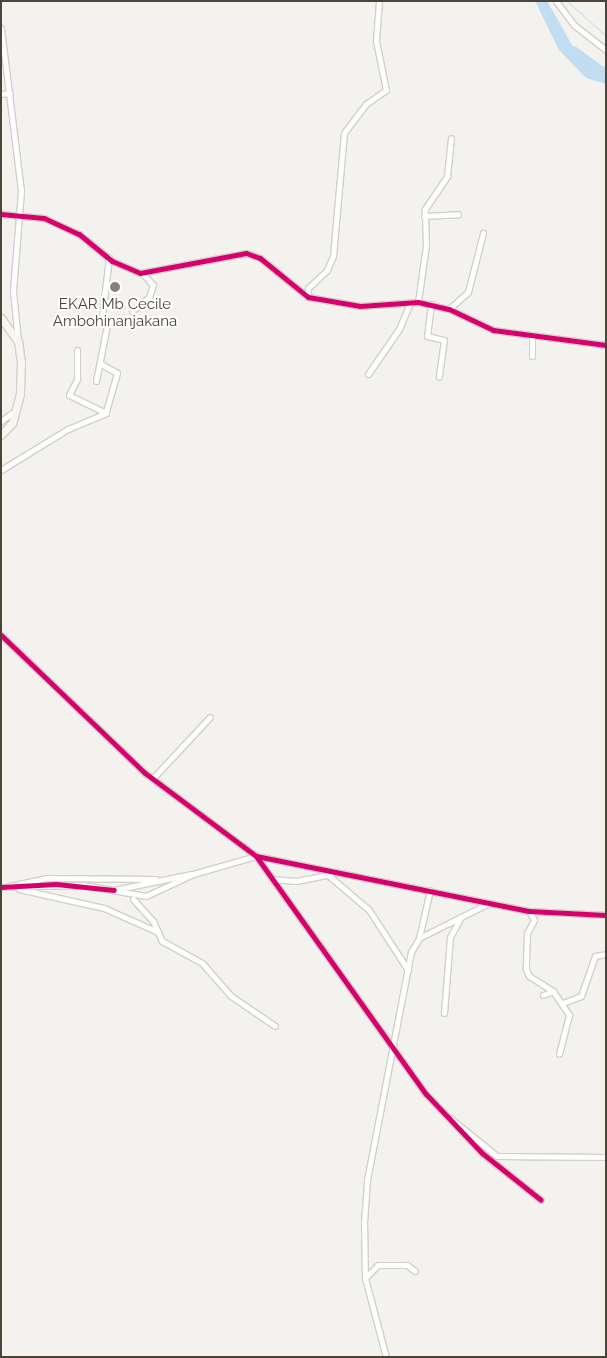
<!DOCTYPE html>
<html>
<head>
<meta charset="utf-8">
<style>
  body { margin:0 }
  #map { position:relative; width:607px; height:1358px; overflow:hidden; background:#f4f2ee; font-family:Raleway,sans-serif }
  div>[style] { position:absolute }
  .water>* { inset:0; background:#c0ddf1 }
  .stream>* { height:1px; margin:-0.5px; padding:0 0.5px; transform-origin:0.5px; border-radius:0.5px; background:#c0ddf1 }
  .river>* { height:9px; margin:-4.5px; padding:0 4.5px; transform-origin:4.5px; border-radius:4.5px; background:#c0ddf1 }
  .roads { filter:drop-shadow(1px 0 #d2d0cb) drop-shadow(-1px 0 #d2d0cb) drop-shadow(0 1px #d2d0cb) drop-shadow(0 -1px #d2d0cb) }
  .street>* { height:5px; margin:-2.5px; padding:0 2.5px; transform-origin:2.5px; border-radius:2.5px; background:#fdfdfc }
  .secondary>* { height:7px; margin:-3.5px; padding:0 3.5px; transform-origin:3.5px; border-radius:3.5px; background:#f7f6f1 }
  .cycleway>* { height:5px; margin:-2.5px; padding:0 2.5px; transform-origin:2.5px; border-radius:2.5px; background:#d6006c }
  .dots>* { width:14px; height:14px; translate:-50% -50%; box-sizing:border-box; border:2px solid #fff; border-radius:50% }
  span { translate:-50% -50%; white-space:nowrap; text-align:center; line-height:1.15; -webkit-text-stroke:4px #fff; paint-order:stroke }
  .poi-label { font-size:15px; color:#4b4439 }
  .frame { position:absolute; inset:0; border:2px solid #4b4439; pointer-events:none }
</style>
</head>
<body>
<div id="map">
  <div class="water">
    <i style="clip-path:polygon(535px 1px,547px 1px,580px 59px,606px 73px,606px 84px,586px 78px,559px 50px)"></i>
  </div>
  <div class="stream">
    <i style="left:567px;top:1px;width:52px;rotate:41.9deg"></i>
  </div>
  <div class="river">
    <i style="left:573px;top:50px;width:41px;rotate:36deg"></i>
  </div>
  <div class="roads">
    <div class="street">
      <i style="left:556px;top:1px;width:30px;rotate:53deg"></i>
      <i style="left:574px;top:25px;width:41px;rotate:38deg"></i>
      <i style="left:1px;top:28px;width:164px;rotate:83deg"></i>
      <i style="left:21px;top:191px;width:100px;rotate:94.6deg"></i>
      <i style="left:13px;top:291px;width:50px;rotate:84.3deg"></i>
      <i style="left:1px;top:94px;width:9px;rotate:-6deg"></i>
      <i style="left:1px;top:214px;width:43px;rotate:5.3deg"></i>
      <i style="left:44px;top:218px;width:38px;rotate:25deg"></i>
      <i style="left:79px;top:234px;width:43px;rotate:39.3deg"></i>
      <i style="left:112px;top:261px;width:30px;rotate:23deg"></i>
      <i style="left:140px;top:273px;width:108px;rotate:-10.7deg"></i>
      <i style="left:246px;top:253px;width:15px;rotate:20deg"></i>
      <i style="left:260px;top:258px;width:62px;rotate:39.1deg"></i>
      <i style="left:308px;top:297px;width:53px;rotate:9.8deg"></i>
      <i style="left:360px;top:306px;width:58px;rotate:-3.9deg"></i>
      <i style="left:418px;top:302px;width:32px;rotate:13deg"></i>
      <i style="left:449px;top:309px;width:49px;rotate:25.5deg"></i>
      <i style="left:493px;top:330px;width:114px;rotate:7.6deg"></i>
      <i style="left:424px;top:216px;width:34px;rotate:-3deg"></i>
      <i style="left:308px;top:297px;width:9px;rotate:-90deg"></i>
      <i style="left:308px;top:288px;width:26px;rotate:-43deg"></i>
      <i style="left:327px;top:270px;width:15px;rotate:-67deg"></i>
      <i style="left:333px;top:256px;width:123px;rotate:-84.9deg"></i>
      <i style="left:344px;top:133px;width:36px;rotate:-53deg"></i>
      <i style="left:366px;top:104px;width:24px;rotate:-35deg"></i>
      <i style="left:386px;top:90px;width:50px;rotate:-101.5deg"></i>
      <i style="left:376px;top:41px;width:40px;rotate:-85.7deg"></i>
      <i style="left:418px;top:302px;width:58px;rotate:-82deg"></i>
      <i style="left:426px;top:245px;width:36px;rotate:-92deg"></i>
      <i style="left:425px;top:209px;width:40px;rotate:-56deg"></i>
      <i style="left:447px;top:176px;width:38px;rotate:-84deg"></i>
      <i style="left:431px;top:304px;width:32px;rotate:97deg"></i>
      <i style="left:427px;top:336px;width:17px;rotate:13deg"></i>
      <i style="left:444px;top:340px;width:37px;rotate:98deg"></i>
      <i style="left:449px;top:309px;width:25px;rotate:-42deg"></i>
      <i style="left:468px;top:292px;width:61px;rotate:-75.7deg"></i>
      <i style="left:132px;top:311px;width:22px;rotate:-39deg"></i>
      <i style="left:149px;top:297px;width:13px;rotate:-72deg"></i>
      <i style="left:153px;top:285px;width:15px;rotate:-132deg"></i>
      <i style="left:532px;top:356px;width:20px;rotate:-90deg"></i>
      <i style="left:101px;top:364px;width:18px;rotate:29deg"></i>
      <i style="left:117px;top:373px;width:40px;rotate:106deg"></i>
      <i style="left:368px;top:374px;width:55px;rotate:-55.4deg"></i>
      <i style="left:399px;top:329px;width:28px;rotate:-67deg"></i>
      <i style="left:96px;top:381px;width:57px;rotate:-78.9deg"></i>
      <i style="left:107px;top:325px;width:10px;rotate:-119deg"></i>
      <i style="left:102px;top:316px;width:59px;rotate:-83.2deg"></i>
      <i style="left:1px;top:421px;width:17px;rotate:-36deg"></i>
      <i style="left:1px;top:470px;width:79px;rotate:-31.5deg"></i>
      <i style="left:68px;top:429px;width:41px;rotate:-22.8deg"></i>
      <i style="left:106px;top:413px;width:41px;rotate:-154.1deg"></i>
      <i style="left:69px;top:395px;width:18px;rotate:-63deg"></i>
      <i style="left:77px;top:379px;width:29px;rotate:-90deg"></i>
      <i style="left:1px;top:635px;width:199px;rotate:43.8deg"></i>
      <i style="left:145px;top:773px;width:139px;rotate:36.8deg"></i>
      <i style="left:256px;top:856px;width:278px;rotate:11.4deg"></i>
      <i style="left:529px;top:911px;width:77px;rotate:3deg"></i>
      <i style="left:154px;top:777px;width:82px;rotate:-47deg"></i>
      <i style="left:328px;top:875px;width:54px;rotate:40.5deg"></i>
      <i style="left:369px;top:910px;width:72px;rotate:57deg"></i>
      <i style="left:272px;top:879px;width:24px;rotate:5deg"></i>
      <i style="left:296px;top:881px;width:36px;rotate:-11deg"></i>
      <i style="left:9px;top:886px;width:38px;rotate:-12deg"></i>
      <i style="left:46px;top:878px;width:110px;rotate:0.5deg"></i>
      <i style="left:1px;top:887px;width:82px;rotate:-1.4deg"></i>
      <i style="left:83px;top:885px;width:64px;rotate:9.9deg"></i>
      <i style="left:146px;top:896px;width:52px;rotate:-25.1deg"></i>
      <i style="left:193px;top:874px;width:66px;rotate:-15.9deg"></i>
      <i style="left:256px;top:856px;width:292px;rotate:54.5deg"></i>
      <i style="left:426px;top:1094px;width:81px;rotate:46.5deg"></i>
      <i style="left:482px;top:1153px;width:75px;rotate:38.5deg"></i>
      <i style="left:19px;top:889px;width:87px;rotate:12.6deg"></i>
      <i style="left:104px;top:908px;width:59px;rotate:24deg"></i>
      <i style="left:114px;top:890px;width:79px;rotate:-11.7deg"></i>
      <i style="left:133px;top:899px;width:30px;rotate:48deg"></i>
      <i style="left:153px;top:921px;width:22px;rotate:66deg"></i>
      <i style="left:162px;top:941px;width:46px;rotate:28.8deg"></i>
      <i style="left:202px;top:963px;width:44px;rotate:48.7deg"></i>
      <i style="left:231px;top:996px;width:53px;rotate:34.3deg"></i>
      <i style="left:529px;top:911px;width:10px;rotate:61deg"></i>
      <i style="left:534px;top:920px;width:15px;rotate:118deg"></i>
      <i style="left:527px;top:933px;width:36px;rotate:92deg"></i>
      <i style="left:526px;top:969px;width:8px;rotate:67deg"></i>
      <i style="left:529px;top:976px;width:28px;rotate:32deg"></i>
      <i style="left:419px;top:938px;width:49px;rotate:-77.1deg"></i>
      <i style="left:543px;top:995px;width:11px;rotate:-22deg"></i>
      <i style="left:553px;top:991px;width:29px;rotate:56deg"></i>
      <i style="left:569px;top:1015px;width:40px;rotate:104.4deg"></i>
      <i style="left:563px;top:1003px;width:19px;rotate:-21deg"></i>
      <i style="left:581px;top:996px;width:42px;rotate:-70.7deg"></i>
      <i style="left:595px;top:956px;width:11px;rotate:-10deg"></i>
      <i style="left:444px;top:1013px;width:76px;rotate:-85.5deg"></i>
      <i style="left:450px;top:937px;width:23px;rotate:-61deg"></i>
      <i style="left:451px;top:1119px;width:59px;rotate:38.8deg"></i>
      <i style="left:497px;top:1156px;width:109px;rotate:0.5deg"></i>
      <i style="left:365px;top:1278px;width:18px;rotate:-45deg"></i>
      <i style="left:378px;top:1265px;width:29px"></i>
      <i style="left:407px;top:1265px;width:10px;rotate:37deg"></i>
      <i style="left:386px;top:1357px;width:82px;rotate:-104.9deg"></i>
      <i style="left:365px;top:1278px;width:55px;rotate:-91deg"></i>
      <i style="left:364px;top:1223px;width:43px;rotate:-86deg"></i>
      <i style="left:367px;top:1180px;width:232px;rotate:-79.1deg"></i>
      <i style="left:411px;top:952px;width:16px;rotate:-60deg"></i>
      <i style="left:419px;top:938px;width:78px;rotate:-26.6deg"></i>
    </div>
    <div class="secondary">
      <i style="left:1px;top:318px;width:29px;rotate:54deg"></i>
      <i style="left:18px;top:341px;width:21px;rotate:82deg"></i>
      <i style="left:21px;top:362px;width:32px;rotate:92deg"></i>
      <i style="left:20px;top:394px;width:30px;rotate:105deg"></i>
      <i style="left:12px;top:423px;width:16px;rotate:133deg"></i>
    </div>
  </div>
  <div class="cycleway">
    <i style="left:1px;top:214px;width:43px;rotate:5.3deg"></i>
    <i style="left:44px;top:218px;width:38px;rotate:25deg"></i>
    <i style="left:79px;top:234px;width:43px;rotate:39.3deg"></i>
    <i style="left:112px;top:261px;width:30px;rotate:23deg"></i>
    <i style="left:140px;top:273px;width:108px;rotate:-10.7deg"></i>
    <i style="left:246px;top:253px;width:15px;rotate:20deg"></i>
    <i style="left:260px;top:258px;width:62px;rotate:39.1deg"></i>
    <i style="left:308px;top:297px;width:53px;rotate:9.8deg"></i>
    <i style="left:360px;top:306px;width:58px;rotate:-3.9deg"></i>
    <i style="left:418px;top:302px;width:32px;rotate:13deg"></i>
    <i style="left:449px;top:309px;width:49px;rotate:25.5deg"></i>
    <i style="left:493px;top:330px;width:114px;rotate:7.6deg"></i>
    <i style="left:1px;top:635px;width:199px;rotate:43.8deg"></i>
    <i style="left:145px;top:773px;width:139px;rotate:36.8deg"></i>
    <i style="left:256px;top:856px;width:278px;rotate:11.4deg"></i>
    <i style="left:529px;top:911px;width:77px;rotate:3deg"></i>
    <i style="left:256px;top:856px;width:292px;rotate:54.5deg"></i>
    <i style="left:426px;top:1094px;width:81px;rotate:46.5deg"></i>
    <i style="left:482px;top:1153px;width:75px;rotate:38.5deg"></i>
    <i style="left:1px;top:887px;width:55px;rotate:-3.1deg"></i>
    <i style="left:56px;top:884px;width:58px;rotate:5.9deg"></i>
  </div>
  <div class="dots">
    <i style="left:115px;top:287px;background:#868178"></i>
  </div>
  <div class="poi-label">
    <span style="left:115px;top:313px">EKAR Mb Cecile<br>Ambohinanjakana</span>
  </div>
  <div class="frame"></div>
</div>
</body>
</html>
